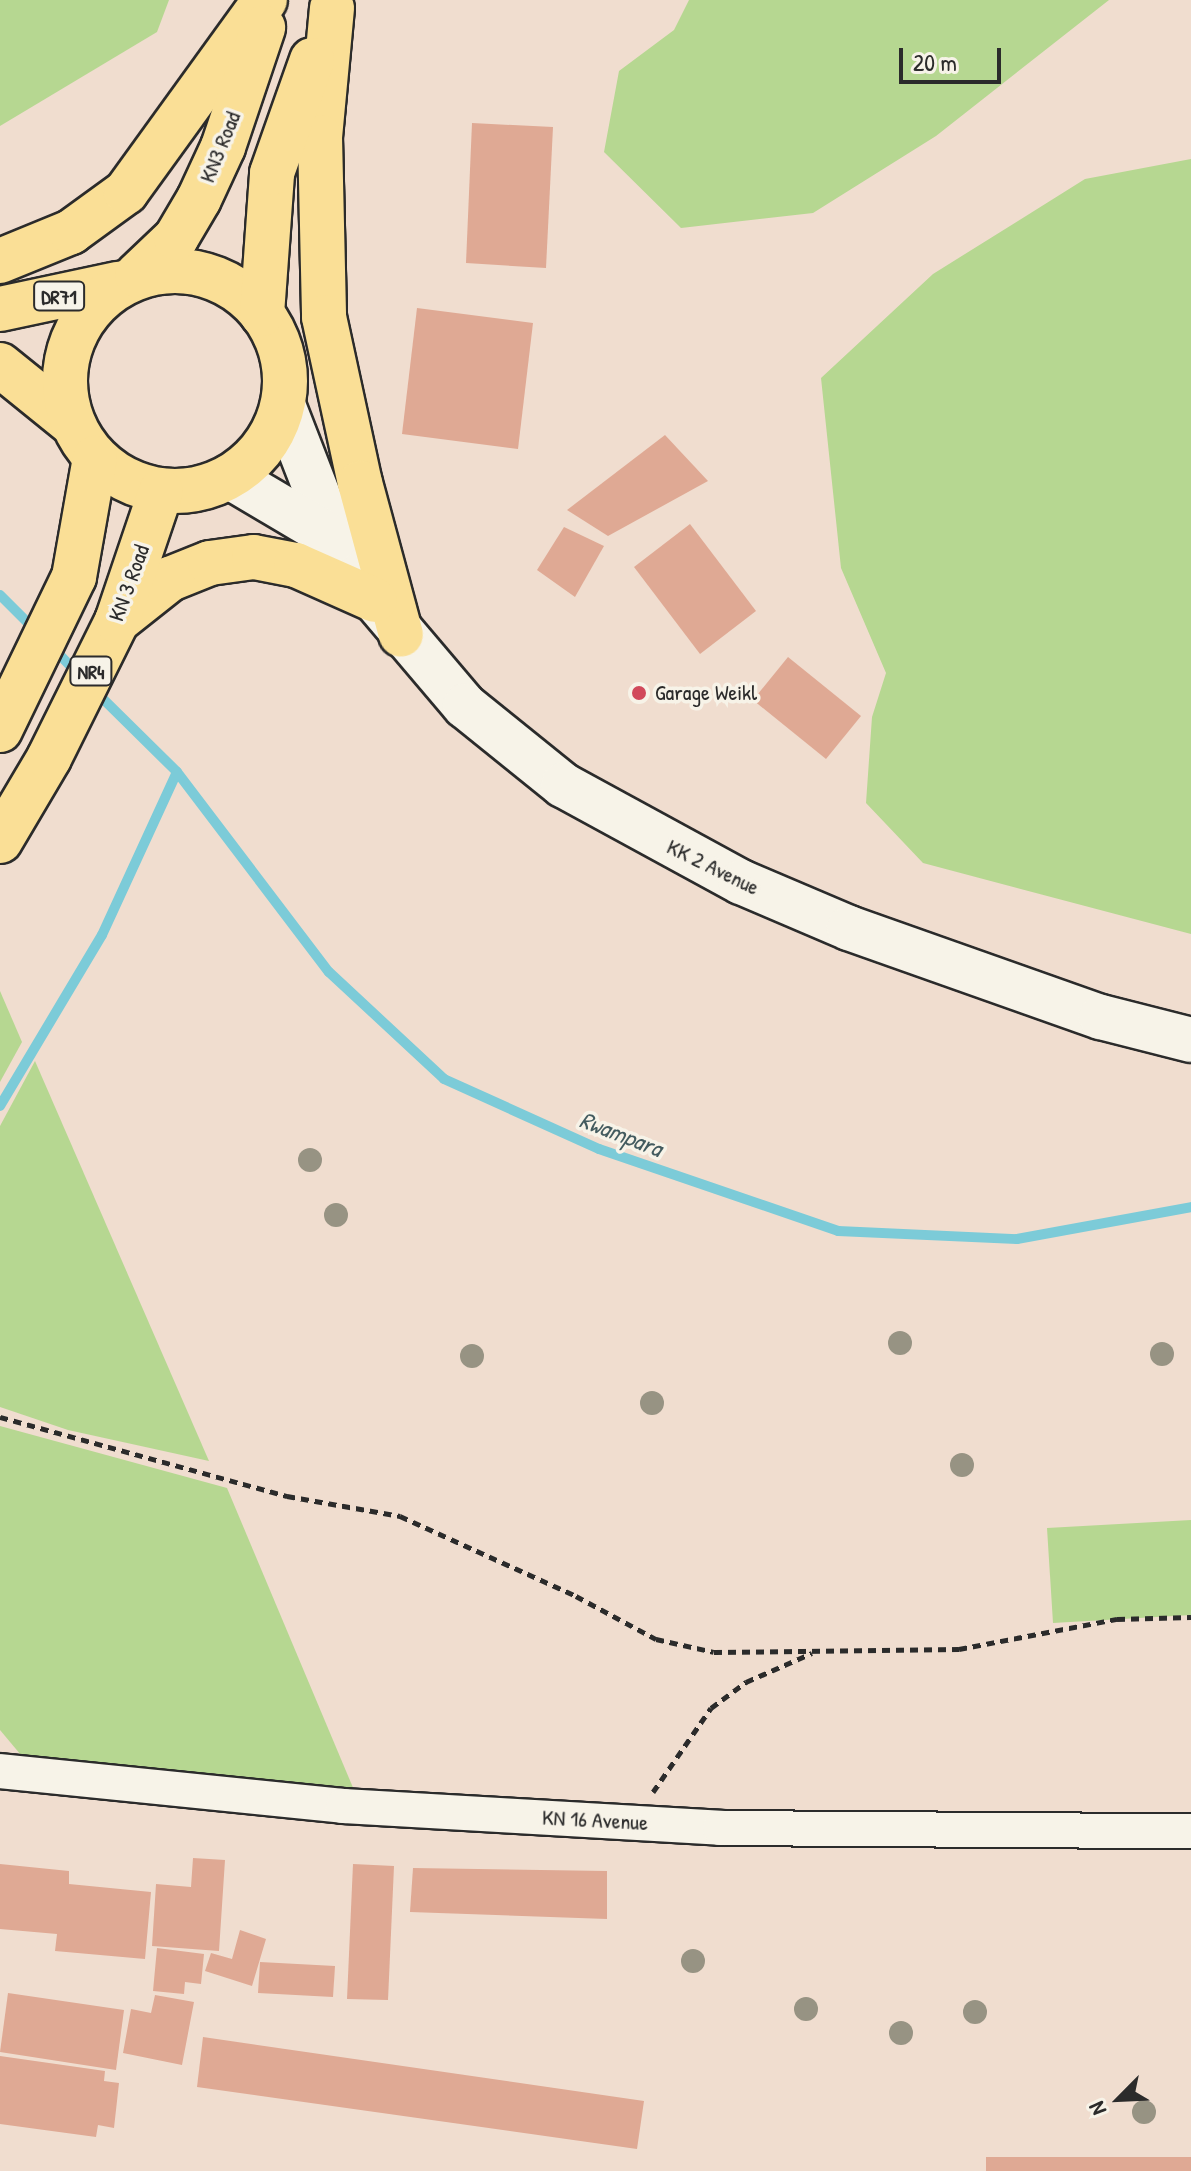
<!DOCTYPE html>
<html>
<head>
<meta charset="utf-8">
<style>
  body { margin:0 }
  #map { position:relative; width:1191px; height:2171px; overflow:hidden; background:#f0ddcf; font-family:"Patrick Hand",sans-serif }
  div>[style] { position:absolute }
  .green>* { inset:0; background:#b6d791 }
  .stream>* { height:10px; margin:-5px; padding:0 5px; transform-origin:5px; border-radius:5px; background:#7ccbd8 }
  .building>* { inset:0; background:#dfa994 }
  .path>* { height:5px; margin-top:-2.5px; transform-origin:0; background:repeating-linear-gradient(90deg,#2b2b2b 0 8px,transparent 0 14px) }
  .roads { filter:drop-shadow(2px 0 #2b2b2b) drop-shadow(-2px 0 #2b2b2b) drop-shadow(0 2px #2b2b2b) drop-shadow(0 -2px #2b2b2b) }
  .minor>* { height:34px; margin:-17px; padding:0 17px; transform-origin:17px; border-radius:17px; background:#f7f3e8 }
  .secondary>* { height:44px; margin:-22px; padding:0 22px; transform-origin:22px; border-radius:22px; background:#f7f3e8 }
  .primary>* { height:44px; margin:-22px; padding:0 22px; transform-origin:22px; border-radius:22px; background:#fadf96 }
  .trunk>* { height:44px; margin:-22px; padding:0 22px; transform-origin:22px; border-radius:22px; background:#fadf96 }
  .trunk>.ring { margin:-22px; padding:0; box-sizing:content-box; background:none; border:44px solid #fadf96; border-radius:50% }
  .trees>* { width:24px; height:24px; margin:-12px; border-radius:50%; background:#979383 }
  .dots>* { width:22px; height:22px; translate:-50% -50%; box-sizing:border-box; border:4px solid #f7f3e8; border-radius:50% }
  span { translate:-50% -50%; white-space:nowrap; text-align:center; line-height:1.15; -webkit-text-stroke:7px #f7f3e8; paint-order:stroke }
  .shield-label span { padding:2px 6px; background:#f7f3e8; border:2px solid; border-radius:6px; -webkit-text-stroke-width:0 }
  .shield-label { font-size:20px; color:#2b2b2b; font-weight:700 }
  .street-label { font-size:22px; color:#2b2b2b }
  .poi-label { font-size:22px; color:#2b2b2b }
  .left { translate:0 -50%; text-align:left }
  .water-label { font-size:24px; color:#435b5f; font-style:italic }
  .north { position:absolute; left:1079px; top:2059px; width:80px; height:80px; -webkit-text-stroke:6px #f7f3e8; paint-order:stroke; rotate:246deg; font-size:22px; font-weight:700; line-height:32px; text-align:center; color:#2b2b2b }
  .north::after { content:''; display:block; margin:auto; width:28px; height:36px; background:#2b2b2b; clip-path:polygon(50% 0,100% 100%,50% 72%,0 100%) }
  .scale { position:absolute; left:899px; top:48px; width:102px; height:36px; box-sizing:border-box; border:4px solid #2b2b2b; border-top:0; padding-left:10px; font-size:24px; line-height:28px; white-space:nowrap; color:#2b2b2b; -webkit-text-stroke:6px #f7f3e8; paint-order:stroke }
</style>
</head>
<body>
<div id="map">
  <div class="green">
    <i style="clip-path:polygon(0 0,169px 0,157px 32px,0 126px)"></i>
    <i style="clip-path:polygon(689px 0,1109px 0,936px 136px,813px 213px,681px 228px,604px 152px,619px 71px,674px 30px)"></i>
    <i style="clip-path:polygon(1191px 159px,1191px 934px,923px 863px,866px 803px,872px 717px,886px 673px,841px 568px,821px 378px,933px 274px,1085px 179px)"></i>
    <i style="clip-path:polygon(0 991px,22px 1042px,0 1082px)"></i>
    <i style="clip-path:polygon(35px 1061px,209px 1461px,68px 1430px,0 1407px,0 1126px)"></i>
    <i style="clip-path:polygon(0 1426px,227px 1488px,354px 1790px,31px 1767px,0 1730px)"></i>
    <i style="clip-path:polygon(1191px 1520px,1191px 1615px,1053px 1623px,1047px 1528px)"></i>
  </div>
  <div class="stream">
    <i style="left:0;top:595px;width:51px;rotate:45deg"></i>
    <i style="left:53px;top:648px;width:36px;rotate:46deg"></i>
    <i style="left:95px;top:691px;width:115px;rotate:44.6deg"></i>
    <i style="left:177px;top:772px;width:251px;rotate:52.8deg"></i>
    <i style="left:329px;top:972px;width:157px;rotate:42.9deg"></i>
    <i style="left:444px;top:1079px;width:170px;rotate:24.3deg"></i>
    <i style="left:599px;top:1149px;width:253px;rotate:18.9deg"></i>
    <i style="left:838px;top:1231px;width:179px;rotate:2.6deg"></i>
    <i style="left:1017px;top:1239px;width:177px;rotate:-10.4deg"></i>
    <i style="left:0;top:1106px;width:199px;rotate:-59.2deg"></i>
    <i style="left:102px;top:935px;width:179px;rotate:-65.3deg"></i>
  </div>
  <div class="building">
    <i style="clip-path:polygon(472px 123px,553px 127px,546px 268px,466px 263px)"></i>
    <i style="clip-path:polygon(417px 308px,533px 323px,518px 449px,402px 434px)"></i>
    <i style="clip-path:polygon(665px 435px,708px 481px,608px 536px,567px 510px)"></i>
    <i style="clip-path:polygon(690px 524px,756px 611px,700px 654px,634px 567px)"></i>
    <i style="clip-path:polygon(564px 527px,604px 546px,575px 597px,537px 570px)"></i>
    <i style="clip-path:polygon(788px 657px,861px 716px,826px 759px,753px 700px)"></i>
    <i style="clip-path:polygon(193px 1858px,225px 1860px,219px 1951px,152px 1946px,156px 1884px,191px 1887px)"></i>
    <i style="clip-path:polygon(0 1864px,69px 1871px,69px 1884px,151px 1892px,145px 1959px,55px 1951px,57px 1934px,0 1929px)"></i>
    <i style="clip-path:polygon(353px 1864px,394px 1866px,388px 2000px,347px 1999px)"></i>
    <i style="clip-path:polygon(413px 1868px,607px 1871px,607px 1919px,410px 1912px)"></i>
    <i style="clip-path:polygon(240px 1930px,266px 1939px,252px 1986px,205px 1971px,211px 1953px,232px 1959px)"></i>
    <i style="clip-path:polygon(157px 1948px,204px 1954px,201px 1984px,185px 1982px,184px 1994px,153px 1991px)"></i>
    <i style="clip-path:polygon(260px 1962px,335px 1966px,333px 1997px,258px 1993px)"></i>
    <i style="clip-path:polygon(8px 1993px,124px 2010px,116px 2070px,0 2052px)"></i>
    <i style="clip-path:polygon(155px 1995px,194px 2002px,182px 2065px,123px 2053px,131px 2009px,151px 2013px)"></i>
    <i style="clip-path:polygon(203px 2037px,644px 2101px,637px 2149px,197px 2087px)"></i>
    <i style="clip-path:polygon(0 2056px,105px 2071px,104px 2081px,119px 2083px,114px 2128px,98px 2125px,96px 2137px,0 2124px)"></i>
    <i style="clip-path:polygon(986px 2157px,1191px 2157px,1191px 2171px,986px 2171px)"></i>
  </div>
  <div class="path">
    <i style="left:0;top:1417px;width:298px;rotate:15.4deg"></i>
    <i style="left:287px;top:1496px;width:115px;rotate:10deg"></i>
    <i style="left:400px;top:1516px;width:193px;rotate:24.4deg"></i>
    <i style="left:576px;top:1596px;width:91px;rotate:28.3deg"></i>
    <i style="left:656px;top:1639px;width:59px;rotate:12.6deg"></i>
    <i style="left:714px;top:1652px;width:245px;rotate:-0.7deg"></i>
    <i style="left:959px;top:1649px;width:161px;rotate:-10.8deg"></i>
    <i style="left:1117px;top:1619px;width:74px;rotate:-1.5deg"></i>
    <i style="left:653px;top:1792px;width:102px;rotate:-55.4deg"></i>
    <i style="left:711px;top:1708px;width:44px;rotate:-36.6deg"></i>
    <i style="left:746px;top:1682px;width:72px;rotate:-23.7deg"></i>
  </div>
  <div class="roads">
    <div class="minor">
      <i style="left:0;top:1771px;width:345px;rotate:5.8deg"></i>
      <i style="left:343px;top:1806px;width:378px;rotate:3.3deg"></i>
      <i style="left:720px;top:1828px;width:471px;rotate:0.4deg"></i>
    </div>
    <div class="secondary">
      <i style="left:283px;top:405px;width:144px;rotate:68.8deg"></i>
      <i style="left:335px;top:539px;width:73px;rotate:56.7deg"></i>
      <i style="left:375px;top:600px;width:139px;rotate:49.7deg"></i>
      <i style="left:465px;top:706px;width:126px;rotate:38.9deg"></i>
      <i style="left:563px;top:785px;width:203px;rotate:28.6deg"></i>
      <i style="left:741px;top:882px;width:117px;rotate:23.1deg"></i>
      <i style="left:849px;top:928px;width:267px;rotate:19.5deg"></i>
      <i style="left:1101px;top:1017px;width:93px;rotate:14.3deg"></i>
      <i style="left:230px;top:477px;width:122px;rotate:30.6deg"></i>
    </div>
    <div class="primary">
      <i style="left:0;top:309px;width:121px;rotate:-12deg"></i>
      <i style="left:0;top:365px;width:92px;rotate:38.9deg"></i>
    </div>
    <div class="trunk">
      <i style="left:332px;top:8px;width:130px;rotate:95.3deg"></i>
      <i style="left:320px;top:137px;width:180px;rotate:88.7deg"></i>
      <i style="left:324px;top:317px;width:170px;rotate:77.8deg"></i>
      <i style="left:360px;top:483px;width:157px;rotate:74.9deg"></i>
      <i style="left:0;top:261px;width:77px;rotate:-22.2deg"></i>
      <i style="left:71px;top:232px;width:68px;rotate:-36deg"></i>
      <i style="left:126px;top:192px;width:237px;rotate:-54.1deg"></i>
      <i class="ring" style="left:65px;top:271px;width:176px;height:176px"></i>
      <i style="left:137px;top:275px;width:54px;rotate:-43.5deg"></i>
      <i style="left:176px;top:238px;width:45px;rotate:-59.5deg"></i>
      <i style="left:199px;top:199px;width:57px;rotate:-65.2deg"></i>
      <i style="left:223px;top:147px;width:126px;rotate:-71.4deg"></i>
      <i style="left:262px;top:314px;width:141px;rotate:-85.9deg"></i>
      <i style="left:272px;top:173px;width:120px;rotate:-70.5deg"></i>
      <i style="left:117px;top:621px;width:68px;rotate:-38.4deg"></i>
      <i style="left:170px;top:579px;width:43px;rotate:-21.8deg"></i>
      <i style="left:210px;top:563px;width:44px;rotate:-7.8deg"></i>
      <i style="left:254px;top:557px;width:43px;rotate:10.8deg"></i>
      <i style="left:296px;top:565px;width:86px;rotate:23.9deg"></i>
      <i style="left:0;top:730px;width:170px;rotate:-64.2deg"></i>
      <i style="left:74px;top:577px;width:121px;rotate:-80deg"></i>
      <i style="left:0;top:841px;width:96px;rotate:-59.4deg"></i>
      <i style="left:49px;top:758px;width:153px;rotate:-63.6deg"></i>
      <i style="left:117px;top:621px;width:137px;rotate:-71.3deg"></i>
    </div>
  </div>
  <div class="trees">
    <i style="left:310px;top:1160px"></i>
    <i style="left:336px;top:1215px"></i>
    <i style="left:900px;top:1343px"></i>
    <i style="left:1162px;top:1354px"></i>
    <i style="left:472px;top:1356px"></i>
    <i style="left:652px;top:1403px"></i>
    <i style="left:962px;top:1465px"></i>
    <i style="left:693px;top:1961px"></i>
    <i style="left:806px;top:2009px"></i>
    <i style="left:975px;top:2012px"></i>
    <i style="left:901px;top:2033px"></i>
    <i style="left:1144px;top:2112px"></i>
  </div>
  <div class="dots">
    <i style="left:639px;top:693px;background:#d1495b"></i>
  </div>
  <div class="shield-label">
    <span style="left:59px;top:296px">DR71</span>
    <span style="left:91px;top:671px">NR4</span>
  </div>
  <div class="street-label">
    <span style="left:220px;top:147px;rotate:-68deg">KN3 Road</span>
    <span style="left:129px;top:583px;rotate:-70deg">KN 3 Road</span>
    <span style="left:713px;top:867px;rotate:26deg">KK 2 Avenue</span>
    <span style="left:595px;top:1820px;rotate:3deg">KN 16 Avenue</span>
  </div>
  <div class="poi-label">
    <span class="left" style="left:655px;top:693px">Garage Weikl</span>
  </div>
  <div class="water-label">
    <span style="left:621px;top:1134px;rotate:21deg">Rwampara</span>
  </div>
  <div class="north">N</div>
  <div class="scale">20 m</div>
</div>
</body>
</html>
